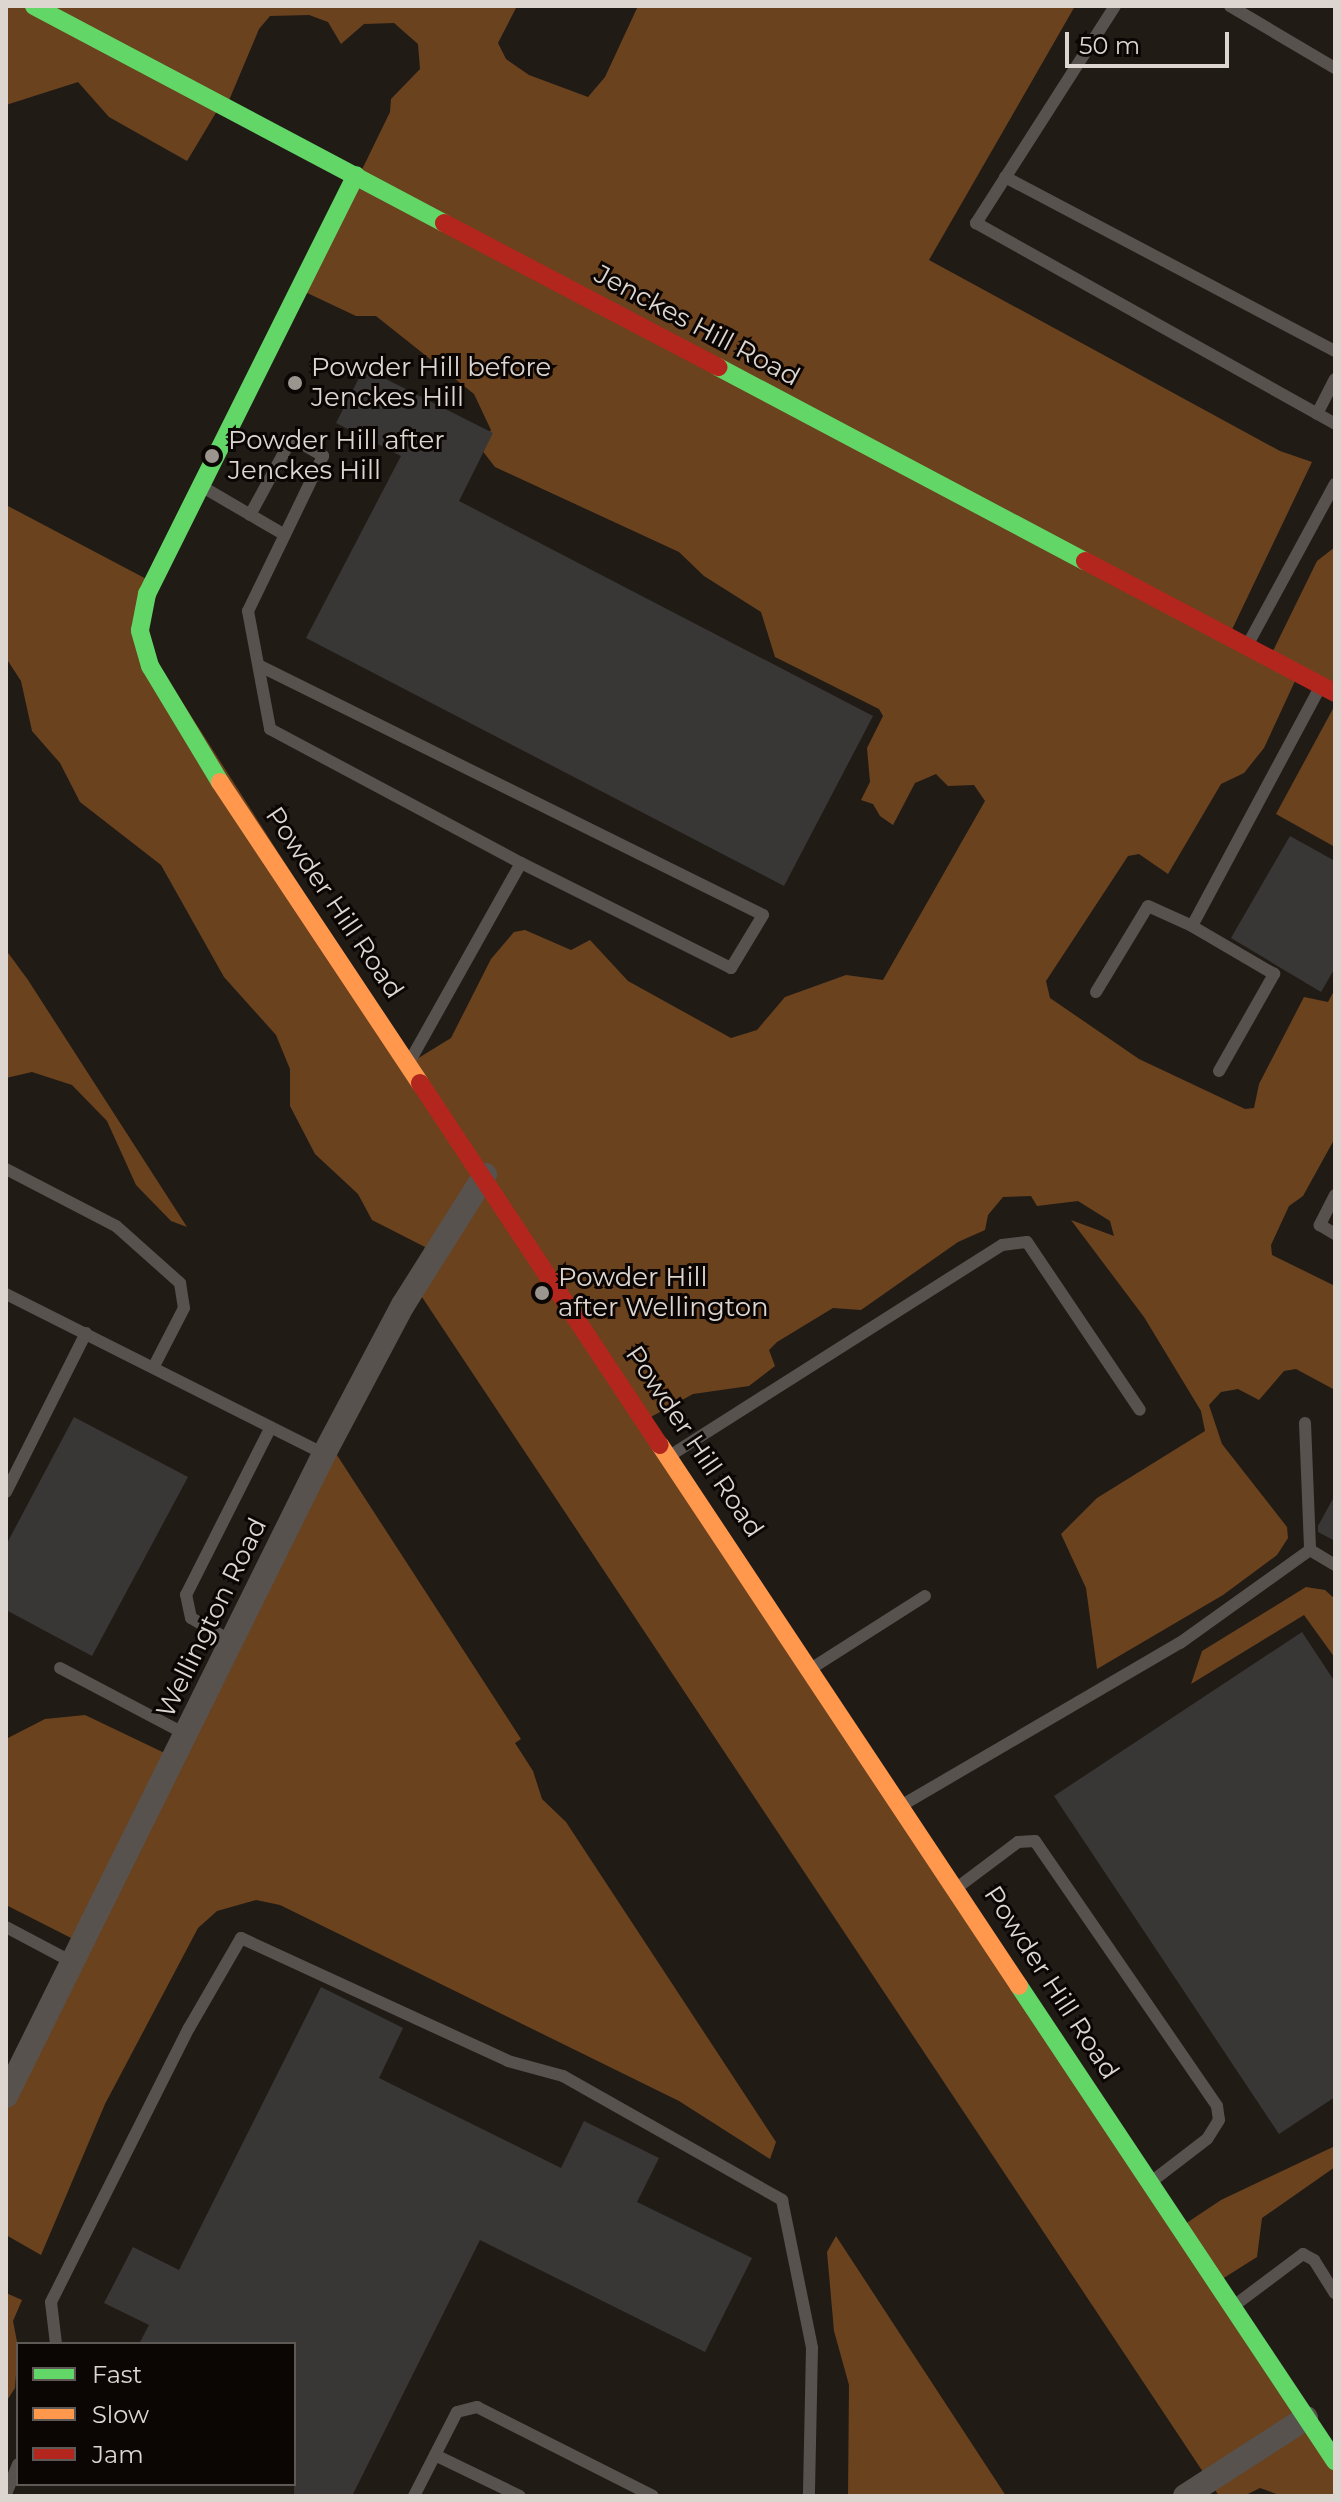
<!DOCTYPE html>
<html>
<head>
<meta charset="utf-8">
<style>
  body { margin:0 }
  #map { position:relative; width:1341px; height:2502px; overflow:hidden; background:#211b16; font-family:Montserrat,sans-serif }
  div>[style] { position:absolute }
  .forest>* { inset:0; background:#6b421e }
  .building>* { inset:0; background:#383736 }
  .lane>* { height:12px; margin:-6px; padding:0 6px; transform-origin:6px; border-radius:6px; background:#57524e }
  .street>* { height:24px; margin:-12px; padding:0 12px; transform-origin:12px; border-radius:12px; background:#57524e }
  .fast>* { height:18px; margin:-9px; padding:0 9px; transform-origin:9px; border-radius:9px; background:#63d668 }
  .slow>* { height:18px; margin:-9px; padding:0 9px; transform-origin:9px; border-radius:9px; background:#ff974d }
  .jam>* { height:18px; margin:-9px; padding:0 9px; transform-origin:9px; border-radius:9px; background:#b3261e }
  .dots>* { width:22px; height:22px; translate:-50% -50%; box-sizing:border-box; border:4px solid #0b0604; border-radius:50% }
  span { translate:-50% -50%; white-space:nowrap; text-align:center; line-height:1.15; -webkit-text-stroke:6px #0b0604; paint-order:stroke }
  .street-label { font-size:26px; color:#ddd6d0 }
  .poi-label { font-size:26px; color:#ddd6d0 }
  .left { translate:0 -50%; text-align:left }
  .frame { position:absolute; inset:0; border:8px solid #ddd6d0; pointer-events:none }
  .legend { position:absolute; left:16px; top:2342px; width:280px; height:144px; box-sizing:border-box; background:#0b0604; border:2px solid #5f5956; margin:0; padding:10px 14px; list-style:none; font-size:24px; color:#ddd6d0 }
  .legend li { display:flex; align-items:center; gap:16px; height:40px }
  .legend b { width:40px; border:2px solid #5f5956 }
  .scale { position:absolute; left:1065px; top:32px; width:164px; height:36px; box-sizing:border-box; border:4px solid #ddd6d0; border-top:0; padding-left:10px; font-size:24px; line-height:28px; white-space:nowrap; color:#ddd6d0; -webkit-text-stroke:6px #0b0604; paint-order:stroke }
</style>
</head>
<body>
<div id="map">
  <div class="forest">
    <i style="clip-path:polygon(6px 6px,517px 6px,498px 43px,506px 59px,529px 75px,588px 97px,605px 77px,638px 6px,1075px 6px,929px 260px,1280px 451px,1312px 462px,1227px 640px,1269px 659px,1317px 561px,1335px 547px,1335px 697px,1295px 681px,1264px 748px,1244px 773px,1221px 784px,1168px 874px,1139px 854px,1128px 856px,1046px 981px,1050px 998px,1139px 1059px,1245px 1109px,1254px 1108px,1259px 1084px,1304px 997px,1328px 1002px,1335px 989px,1335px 1138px,1303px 1196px,1289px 1206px,1271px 1245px,1272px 1255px,1335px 1286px,1335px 1390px,1296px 1369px,1284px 1371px,1259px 1400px,1238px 1389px,1221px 1392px,1209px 1405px,1222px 1444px,1287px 1527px,1288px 1538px,1277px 1555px,1223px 1595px,1097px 1669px,1086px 1588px,1061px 1534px,1097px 1498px,1205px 1431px,1201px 1411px,1144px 1317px,1071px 1220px,1114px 1236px,1110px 1221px,1078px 1201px,1037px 1206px,1031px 1196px,1003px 1197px,988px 1215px,985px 1230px,958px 1242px,861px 1310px,833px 1308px,777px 1342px,769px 1350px,775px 1366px,749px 1386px,693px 1394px,649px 1418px,1182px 2226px,1221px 2200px,1335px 2146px,1335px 2167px,1262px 2218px,1257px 2257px,1219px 2281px,1335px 2460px,1335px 2496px,1282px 2496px,1260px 2488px,1244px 2496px,1219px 2496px,418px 1291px,413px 1277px,425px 1247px,372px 1220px,358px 1194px,315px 1154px,290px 1106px,290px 1069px,276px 1035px,224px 977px,161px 865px,80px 802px,60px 763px,32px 731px,21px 681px,6px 658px,6px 505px,154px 583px,142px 639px,412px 1062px,451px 1038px,491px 959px,514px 932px,525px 930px,571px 950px,590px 940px,628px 981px,731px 1038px,757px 1030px,785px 997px,846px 975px,883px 980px,985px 801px,974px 785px,948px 786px,936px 774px,915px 783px,893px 825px,880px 816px,873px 804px,861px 800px,870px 782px,867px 748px,883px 716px,879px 709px,775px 657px,761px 612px,704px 576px,679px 552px,495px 467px,481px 449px,491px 430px,474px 394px,376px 316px,356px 316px,303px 291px,390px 112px,391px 99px,420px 69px,418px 44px,394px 23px,364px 24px,341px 44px,328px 22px,309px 15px,270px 16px,259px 29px,227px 105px,220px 106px,187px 161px,109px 117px,78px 82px,6px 105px)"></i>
    <i style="clip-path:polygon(1335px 705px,1335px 847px,1276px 814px)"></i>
    <i style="clip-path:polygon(6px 950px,28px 980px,187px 1227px,171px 1221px,136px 1185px,107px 1121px,72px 1085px,32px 1072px,6px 1078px)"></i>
    <i style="clip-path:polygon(333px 1449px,521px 1739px,515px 1743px,533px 1771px,542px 1799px,566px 1822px,776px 2142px,770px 2159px,679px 2101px,280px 1905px,256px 1900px,217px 1911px,198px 1928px,105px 2104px,41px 2255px,6px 2235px,6px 2101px,81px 1943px,6px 1905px,6px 1739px,45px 1719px,85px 1715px,175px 1758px)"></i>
    <i style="clip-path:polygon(1306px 1587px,1325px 1590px,1335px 1599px,1335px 1658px,1304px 1615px,1191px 1684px,1202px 1651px)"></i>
    <i style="clip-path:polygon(836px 2236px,1006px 2496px,848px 2496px,849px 2385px,834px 2331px,827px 2252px)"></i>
    <i style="clip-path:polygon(6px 2293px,22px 2300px,13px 2321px,18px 2347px,15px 2388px,6px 2402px)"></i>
  </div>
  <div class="building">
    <i style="clip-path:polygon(364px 368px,493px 433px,459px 501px,873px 716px,784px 886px,306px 638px,401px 456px,336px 423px)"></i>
    <i style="clip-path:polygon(1290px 836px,1335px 861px,1335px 968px,1321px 992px,1231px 938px)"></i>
    <i style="clip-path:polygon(74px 1417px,188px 1477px,92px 1656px,6px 1610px,6px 1545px)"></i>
    <i style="clip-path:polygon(1335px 1495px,1335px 1541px,1318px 1532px,1318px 1526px)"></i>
    <i style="clip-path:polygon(1302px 1632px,1335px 1682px,1335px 2097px,1279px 2134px,1054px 1796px)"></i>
    <i style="clip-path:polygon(321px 1987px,403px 2028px,379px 2078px,561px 2168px,584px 2121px,659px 2158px,637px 2202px,752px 2258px,705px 2352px,480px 2240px,352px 2496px,294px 2496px,294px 2344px,139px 2344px,149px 2325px,104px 2303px,133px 2247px,179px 2270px)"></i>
  </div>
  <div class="lane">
    <i style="left:1115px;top:6px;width:258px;rotate:122.6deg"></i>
    <i style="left:976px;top:223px;width:411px;rotate:29.2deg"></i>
    <i style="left:1230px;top:6px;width:122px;rotate:30.6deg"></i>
    <i style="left:1005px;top:177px;width:373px;rotate:27.8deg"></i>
    <i style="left:1317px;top:414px;width:39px;rotate:-63deg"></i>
    <i style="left:201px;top:486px;width:97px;rotate:30.3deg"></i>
    <i style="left:250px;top:515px;width:88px;rotate:-61.4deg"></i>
    <i style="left:292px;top:438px;width:36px;rotate:30deg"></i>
    <i style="left:323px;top:456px;width:172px;rotate:115.8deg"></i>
    <i style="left:248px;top:611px;width:120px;rotate:79.4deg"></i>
    <i style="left:270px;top:729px;width:285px;rotate:28.1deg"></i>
    <i style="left:1248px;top:644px;width:182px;rotate:-61.5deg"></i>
    <i style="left:260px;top:666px;width:561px;rotate:26.34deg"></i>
    <i style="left:763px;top:915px;width:62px;rotate:121.1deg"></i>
    <i style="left:731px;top:968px;width:235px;rotate:-153.4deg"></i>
    <i style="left:521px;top:863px;width:225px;rotate:119.3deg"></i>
    <i style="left:1096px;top:992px;width:100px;rotate:-58.8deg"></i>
    <i style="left:1148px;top:906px;width:48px;rotate:24.4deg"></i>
    <i style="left:1219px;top:1071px;width:112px;rotate:-60.4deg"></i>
    <i style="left:1274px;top:974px;width:95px;rotate:-149.7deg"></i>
    <i style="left:1192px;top:926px;width:269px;rotate:-61.8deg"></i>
    <i style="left:6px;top:1169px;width:124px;rotate:27.4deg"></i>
    <i style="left:116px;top:1226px;width:86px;rotate:41.7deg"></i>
    <i style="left:180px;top:1283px;width:25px;rotate:81deg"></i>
    <i style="left:184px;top:1308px;width:65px;rotate:117.3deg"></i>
    <i style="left:1335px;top:1195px;width:34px;rotate:117deg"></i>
    <i style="left:1320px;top:1225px;width:17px;rotate:31deg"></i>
    <i style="left:6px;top:1294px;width:356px;rotate:26.7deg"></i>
    <i style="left:1305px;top:1423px;width:127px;rotate:87.7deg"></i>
    <i style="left:671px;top:1455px;width:392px;rotate:-32.4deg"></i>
    <i style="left:1002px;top:1245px;width:25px;rotate:-7deg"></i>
    <i style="left:1027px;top:1242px;width:202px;rotate:56.1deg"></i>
    <i style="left:6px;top:1492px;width:178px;rotate:-63.3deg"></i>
    <i style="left:231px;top:1641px;width:46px;rotate:-150.1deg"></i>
    <i style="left:191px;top:1618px;width:24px;rotate:-102deg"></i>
    <i style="left:186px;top:1595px;width:188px;rotate:-63.2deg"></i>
    <i style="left:60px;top:1668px;width:141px;rotate:27.8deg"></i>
    <i style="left:812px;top:1668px;width:134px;rotate:-32.5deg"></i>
    <i style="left:904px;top:1804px;width:320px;rotate:-30.3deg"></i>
    <i style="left:1180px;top:1643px;width:160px;rotate:-35.6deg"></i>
    <i style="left:1310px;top:1550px;width:29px;rotate:31deg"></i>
    <i style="left:958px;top:1887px;width:75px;rotate:-36.9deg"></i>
    <i style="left:1018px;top:1842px;width:17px;rotate:-3deg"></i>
    <i style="left:1035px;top:1841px;width:321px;rotate:55.5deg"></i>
    <i style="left:1217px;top:2106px;width:14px;rotate:82deg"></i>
    <i style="left:1219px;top:2120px;width:22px;rotate:122deg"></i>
    <i style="left:1207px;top:2139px;width:71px;rotate:142.5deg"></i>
    <i style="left:6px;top:1927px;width:75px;rotate:27.9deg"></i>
    <i style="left:1235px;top:2305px;width:85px;rotate:-36.9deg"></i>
    <i style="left:1303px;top:2254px;width:13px;rotate:29deg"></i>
    <i style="left:1314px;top:2260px;width:39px;rotate:58deg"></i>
    <i style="left:56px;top:2344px;width:42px;rotate:-96.8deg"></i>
    <i style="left:51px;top:2302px;width:307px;rotate:-63.3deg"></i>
    <i style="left:189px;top:2028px;width:104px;rotate:-60deg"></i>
    <i style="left:241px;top:1938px;width:294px;rotate:24.7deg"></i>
    <i style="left:508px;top:2061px;width:57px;rotate:15.3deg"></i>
    <i style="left:563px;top:2076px;width:252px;rotate:29.5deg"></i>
    <i style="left:782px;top:2200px;width:151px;rotate:78.5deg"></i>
    <i style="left:812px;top:2348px;width:148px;rotate:91.2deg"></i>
    <i style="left:435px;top:2455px;width:94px;rotate:25.8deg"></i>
    <i style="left:6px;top:2494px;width:32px;rotate:-68deg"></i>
    <i style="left:414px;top:2496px;width:94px;rotate:-62.9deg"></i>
    <i style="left:457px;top:2412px;width:21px;rotate:-14deg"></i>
    <i style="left:477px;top:2407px;width:197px;rotate:26.8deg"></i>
  </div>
  <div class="street">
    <i style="left:6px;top:2096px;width:716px;rotate:-63.65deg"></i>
    <i style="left:324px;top:1454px;width:169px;rotate:-62.1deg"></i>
    <i style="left:403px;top:1305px;width:154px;rotate:-57.8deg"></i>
    <i style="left:1185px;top:2496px;width:144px;rotate:-32.8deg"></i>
  </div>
  <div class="fast">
    <i style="left:34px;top:6px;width:464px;rotate:27.9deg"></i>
    <i style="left:718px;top:367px;width:415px;rotate:27.9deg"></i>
    <i style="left:220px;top:782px;width:135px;rotate:-121.1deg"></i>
    <i style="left:150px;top:666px;width:37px;rotate:-106deg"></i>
    <i style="left:140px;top:630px;width:37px;rotate:-79deg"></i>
    <i style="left:147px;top:594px;width:468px;rotate:-63.5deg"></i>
    <i style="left:1019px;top:1986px;width:571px;rotate:56.37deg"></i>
  </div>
  <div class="slow">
    <i style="left:220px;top:782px;width:361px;rotate:56.4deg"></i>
    <i style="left:660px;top:1445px;width:649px;rotate:56.43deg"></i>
  </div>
  <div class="jam">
    <i style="left:444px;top:223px;width:310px;rotate:27.7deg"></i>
    <i style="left:1085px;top:561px;width:283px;rotate:27.8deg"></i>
    <i style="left:420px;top:1083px;width:434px;rotate:56.5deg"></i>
  </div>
  <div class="dots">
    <i style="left:295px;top:383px;background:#9b958f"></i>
    <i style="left:212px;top:456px;background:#9b958f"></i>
    <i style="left:542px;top:1293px;background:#9b958f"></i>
  </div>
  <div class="street-label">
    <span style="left:697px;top:326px;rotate:28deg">Jenckes Hill Road</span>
    <span style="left:334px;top:903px;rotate:56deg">Powder Hill Road</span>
    <span style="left:694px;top:1442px;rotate:56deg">Powder Hill Road</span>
    <span style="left:212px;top:1618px;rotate:-64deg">Wellington Road</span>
    <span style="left:1051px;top:1983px;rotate:57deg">Powder Hill Road</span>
  </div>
  <div class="poi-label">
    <span class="left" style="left:311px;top:383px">Powder Hill before<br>Jenckes Hill</span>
    <span class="left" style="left:228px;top:456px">Powder Hill after<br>Jenckes Hill</span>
    <span class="left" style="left:558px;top:1293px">Powder Hill<br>after Wellington</span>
  </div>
  <div class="frame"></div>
  <ul class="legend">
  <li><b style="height:10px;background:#63d668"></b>Fast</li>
  <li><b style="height:10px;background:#ff974d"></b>Slow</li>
  <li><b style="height:10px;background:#b3261e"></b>Jam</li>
  </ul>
  <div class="scale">50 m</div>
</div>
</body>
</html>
